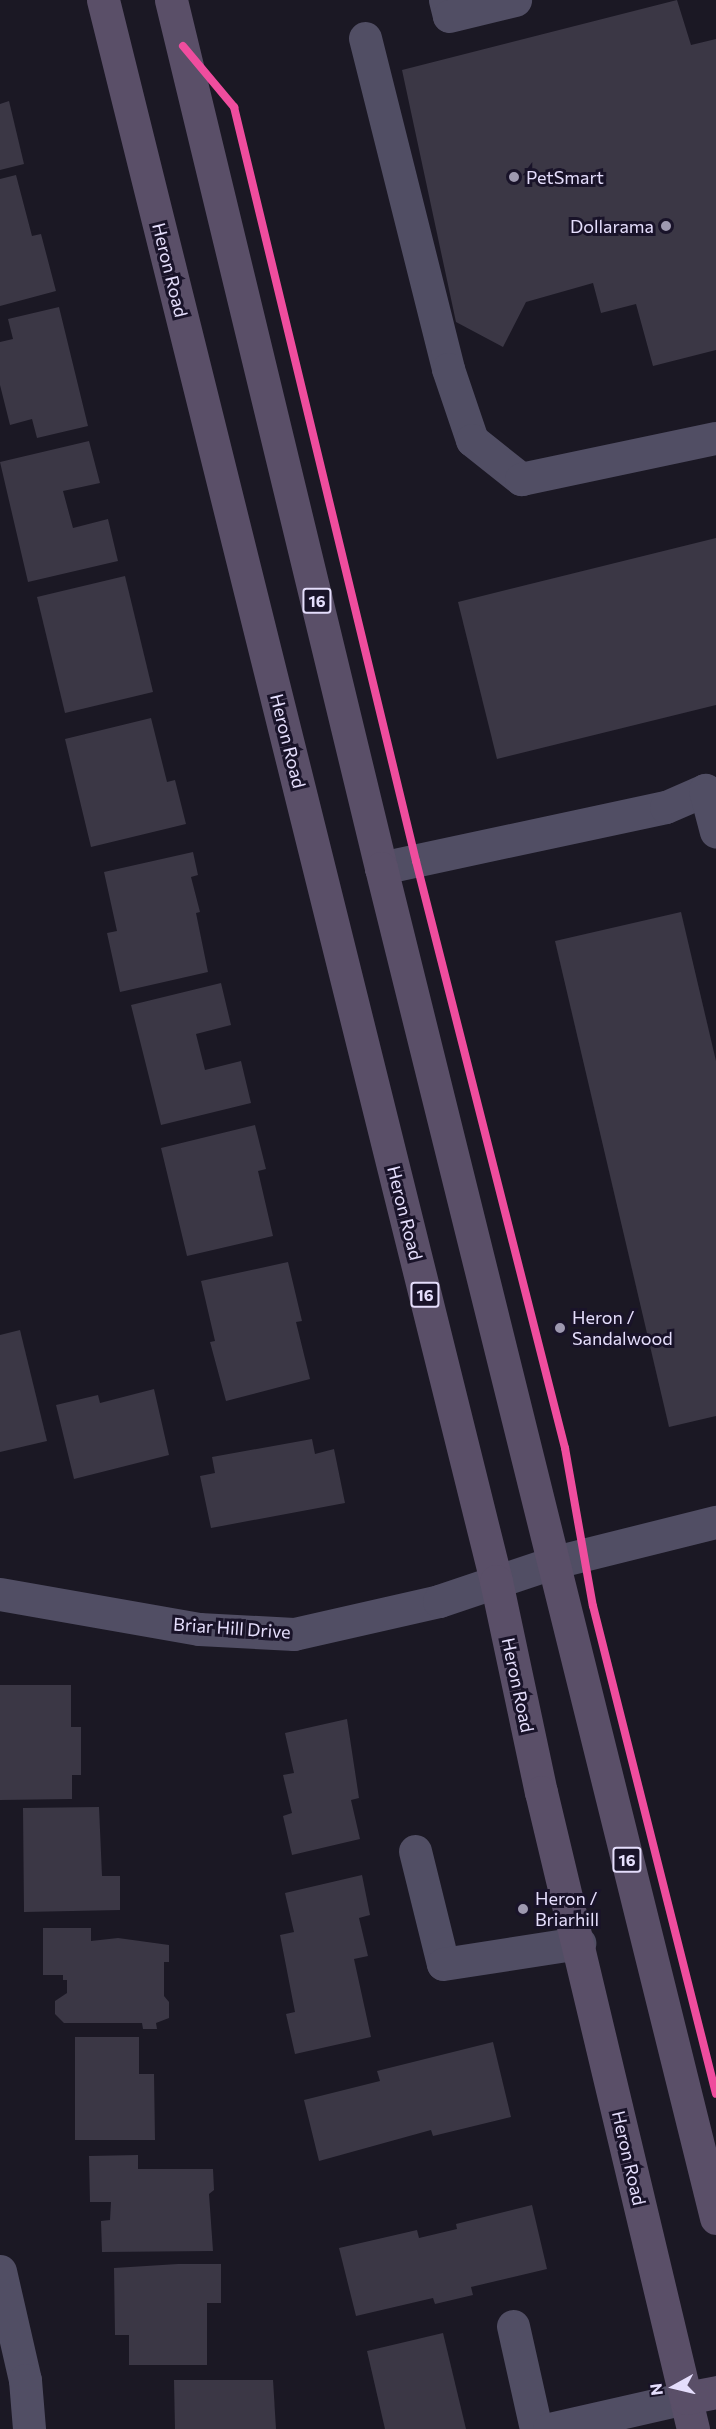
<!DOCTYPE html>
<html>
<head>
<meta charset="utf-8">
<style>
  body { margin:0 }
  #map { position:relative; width:716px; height:2429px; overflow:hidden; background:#1b1824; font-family:Commissioner,sans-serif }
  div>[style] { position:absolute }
  .building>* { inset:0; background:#3b3745 }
  .minor>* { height:33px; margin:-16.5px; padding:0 16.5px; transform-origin:16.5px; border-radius:16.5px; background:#514e64 }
  .major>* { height:33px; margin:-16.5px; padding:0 16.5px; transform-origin:16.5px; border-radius:16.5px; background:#5a4f68 }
  .cycleway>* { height:8px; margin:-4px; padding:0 4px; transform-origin:4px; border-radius:4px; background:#ef4d9e }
  .dots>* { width:16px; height:16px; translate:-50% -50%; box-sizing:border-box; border:3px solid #191329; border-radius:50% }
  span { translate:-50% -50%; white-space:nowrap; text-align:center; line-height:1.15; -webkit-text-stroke:6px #191329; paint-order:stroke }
  .shield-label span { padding:2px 4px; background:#191329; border:2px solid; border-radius:4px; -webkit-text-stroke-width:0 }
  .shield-label { font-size:16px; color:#e5defc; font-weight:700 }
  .poi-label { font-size:18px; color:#e5defc }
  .left { translate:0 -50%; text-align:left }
  .right { translate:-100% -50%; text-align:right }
  .street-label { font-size:18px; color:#e5defc }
  .north { position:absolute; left:644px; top:2357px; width:60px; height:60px; -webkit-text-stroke:4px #191329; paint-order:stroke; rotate:262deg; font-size:16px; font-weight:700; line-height:24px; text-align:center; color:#e5defc }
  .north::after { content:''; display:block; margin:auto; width:21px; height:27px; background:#e5defc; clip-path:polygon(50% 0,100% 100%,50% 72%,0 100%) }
</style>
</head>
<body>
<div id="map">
  <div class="building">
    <i style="clip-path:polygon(677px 0,691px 45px,716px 39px,716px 350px,653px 366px,636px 304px,601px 313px,593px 283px,526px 302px,503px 347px,456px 322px,402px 70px)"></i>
    <i style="clip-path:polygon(9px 101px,24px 164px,0 170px,0 104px)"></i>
    <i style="clip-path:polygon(16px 175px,32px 236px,41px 234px,56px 291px,0 306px,0 179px)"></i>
    <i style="clip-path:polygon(59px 307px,88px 426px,37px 438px,32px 419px,10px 425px,0 385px,0 342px,13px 339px,8px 319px)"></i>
    <i style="clip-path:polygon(89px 441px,100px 483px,63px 491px,73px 528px,108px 519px,118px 561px,28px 582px,0 462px)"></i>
    <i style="clip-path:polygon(716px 538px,716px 705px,497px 759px,458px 602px)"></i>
    <i style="clip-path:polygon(125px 576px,153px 692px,65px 713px,37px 597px)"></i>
    <i style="clip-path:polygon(151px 718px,167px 782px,175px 780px,186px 824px,91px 847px,65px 739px)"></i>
    <i style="clip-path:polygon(193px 852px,198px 875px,191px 877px,200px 912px,196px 913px,208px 972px,120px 992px,107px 933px,117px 931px,104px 872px)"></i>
    <i style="clip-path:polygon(681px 912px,716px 1061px,716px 1416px,669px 1427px,555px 941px)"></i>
    <i style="clip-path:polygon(221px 983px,231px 1025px,196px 1034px,205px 1070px,241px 1061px,251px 1103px,161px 1125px,131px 1005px)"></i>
    <i style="clip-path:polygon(255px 1125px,266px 1169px,258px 1171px,273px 1236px,187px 1256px,161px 1148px)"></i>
    <i style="clip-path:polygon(288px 1262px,302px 1321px,296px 1322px,310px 1379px,226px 1401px,210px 1342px,215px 1341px,201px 1281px)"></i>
    <i style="clip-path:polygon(20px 1330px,47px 1441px,0 1452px,0 1335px)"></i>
    <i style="clip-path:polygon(154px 1389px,169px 1455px,74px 1479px,56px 1405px,98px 1395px,100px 1403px)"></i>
    <i style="clip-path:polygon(312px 1439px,315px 1454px,334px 1449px,345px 1503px,211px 1528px,200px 1476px,215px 1473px,212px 1457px)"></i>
    <i style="clip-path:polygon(0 1685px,71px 1685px,71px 1727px,81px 1727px,81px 1775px,72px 1775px,72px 1799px,0 1800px)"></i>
    <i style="clip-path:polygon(347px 1719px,359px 1798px,351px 1800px,360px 1839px,292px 1855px,283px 1816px,292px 1813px,283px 1775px,294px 1773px,285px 1733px)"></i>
    <i style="clip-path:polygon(99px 1807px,102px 1876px,120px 1876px,120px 1910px,24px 1912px,23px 1808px)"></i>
    <i style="clip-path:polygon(362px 1875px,370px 1915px,359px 1918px,368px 1956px,354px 1959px,371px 2037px,295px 2054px,286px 2014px,295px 2012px,280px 1935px,294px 1932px,285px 1893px)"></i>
    <i style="clip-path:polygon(43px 1928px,91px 1928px,91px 1941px,118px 1938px,169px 1945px,169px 1962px,164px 1962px,164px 1996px,169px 2002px,169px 2018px,156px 2023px,157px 2029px,143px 2029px,142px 2023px,64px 2023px,55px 2014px,55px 2001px,67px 1993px,67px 1980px,63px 1980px,63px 1975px,43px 1975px)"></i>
    <i style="clip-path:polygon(75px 2037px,139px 2037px,139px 2074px,154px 2074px,155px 2140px,75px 2140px)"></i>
    <i style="clip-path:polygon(493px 2042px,511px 2117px,433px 2136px,431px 2130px,319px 2161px,304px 2100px,380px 2081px,377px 2071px)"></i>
    <i style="clip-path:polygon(138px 2155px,138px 2169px,213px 2169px,214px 2190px,209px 2194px,213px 2251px,102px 2252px,101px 2221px,110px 2220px,111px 2202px,90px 2202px,89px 2156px)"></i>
    <i style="clip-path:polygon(532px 2205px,547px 2269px,471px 2287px,473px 2295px,435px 2304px,433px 2298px,356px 2316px,339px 2248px,417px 2230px,419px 2238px,457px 2229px,456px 2224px)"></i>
    <i style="clip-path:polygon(178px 2264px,221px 2264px,221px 2303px,207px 2303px,207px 2365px,129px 2365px,129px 2335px,115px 2335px,114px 2268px)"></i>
    <i style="clip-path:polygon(443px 2333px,466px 2429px,385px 2429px,367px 2351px)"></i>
    <i style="clip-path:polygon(174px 2380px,273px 2380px,276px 2429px,175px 2429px)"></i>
  </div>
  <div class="minor">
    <i style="left:445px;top:0;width:16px;rotate:76deg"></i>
    <i style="left:449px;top:16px;width:68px;rotate:-13.6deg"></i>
    <i style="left:365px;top:38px;width:341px;rotate:75.9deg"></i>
    <i style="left:448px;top:369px;width:75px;rotate:71.3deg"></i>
    <i style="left:472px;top:440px;width:63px;rotate:38.5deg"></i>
    <i style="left:521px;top:479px;width:199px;rotate:-11.9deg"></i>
    <i style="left:381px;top:868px;width:291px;rotate:-12.1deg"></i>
    <i style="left:666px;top:807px;width:43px;rotate:-23.6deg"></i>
    <i style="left:705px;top:790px;width:43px;rotate:75.3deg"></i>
    <i style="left:0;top:1594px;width:202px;rotate:10deg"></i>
    <i style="left:199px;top:1629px;width:95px;rotate:3deg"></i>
    <i style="left:294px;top:1634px;width:149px;rotate:-12.8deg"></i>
    <i style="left:439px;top:1601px;width:122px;rotate:-18.6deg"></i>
    <i style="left:555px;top:1562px;width:166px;rotate:-14deg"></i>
    <i style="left:415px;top:1851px;width:116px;rotate:76.1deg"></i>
    <i style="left:443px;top:1964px;width:138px;rotate:-8.8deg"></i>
    <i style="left:0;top:2271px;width:112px;rotate:77.1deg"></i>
    <i style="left:25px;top:2380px;width:49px;rotate:85.3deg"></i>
    <i style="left:513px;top:2326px;width:106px;rotate:77.4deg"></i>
    <i style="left:549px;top:2429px;width:140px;rotate:-12.8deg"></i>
  </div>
  <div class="major">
    <i style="left:103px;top:0;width:1629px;rotate:76.04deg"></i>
    <i style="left:496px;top:1581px;width:216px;rotate:78deg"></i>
    <i style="left:541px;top:1792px;width:655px;rotate:76.58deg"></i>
    <i style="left:171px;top:0;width:893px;rotate:76.4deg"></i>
    <i style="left:381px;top:868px;width:1391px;rotate:76.06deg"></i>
    <i style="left:686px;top:2398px;width:31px;rotate:-11deg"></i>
  </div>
  <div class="cycleway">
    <i style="left:183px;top:46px;width:80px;rotate:50.1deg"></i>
    <i style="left:234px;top:107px;width:776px;rotate:76.43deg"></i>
    <i style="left:416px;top:861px;width:606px;rotate:75.76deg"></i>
    <i style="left:565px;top:1448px;width:160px;rotate:80deg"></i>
    <i style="left:593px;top:1606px;width:503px;rotate:75.85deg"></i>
  </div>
  <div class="dots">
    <i style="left:514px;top:177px;background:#9e99b0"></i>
    <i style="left:666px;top:226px;background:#9e99b0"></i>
    <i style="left:560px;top:1328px;background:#9e99b0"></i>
    <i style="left:523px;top:1909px;background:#9e99b0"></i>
  </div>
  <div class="shield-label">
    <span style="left:317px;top:601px">16</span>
    <span style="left:425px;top:1295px">16</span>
    <span style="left:627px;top:1860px">16</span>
  </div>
  <div class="poi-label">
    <span class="left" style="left:526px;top:177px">PetSmart</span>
    <span class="right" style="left:654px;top:226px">Dollarama</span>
    <span class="left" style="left:572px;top:1328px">Heron /<br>Sandalwood</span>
    <span class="left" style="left:535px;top:1909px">Heron /<br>Briarhill</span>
  </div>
  <div class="street-label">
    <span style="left:170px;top:270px;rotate:76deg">Heron Road</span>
    <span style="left:288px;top:741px;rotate:76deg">Heron Road</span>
    <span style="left:405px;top:1213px;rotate:76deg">Heron Road</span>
    <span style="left:232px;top:1628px;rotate:4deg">Briar Hill Drive</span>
    <span style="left:518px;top:1685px;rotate:78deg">Heron Road</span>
    <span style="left:629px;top:2158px;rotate:77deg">Heron Road</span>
  </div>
  <div class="north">N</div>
</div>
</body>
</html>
